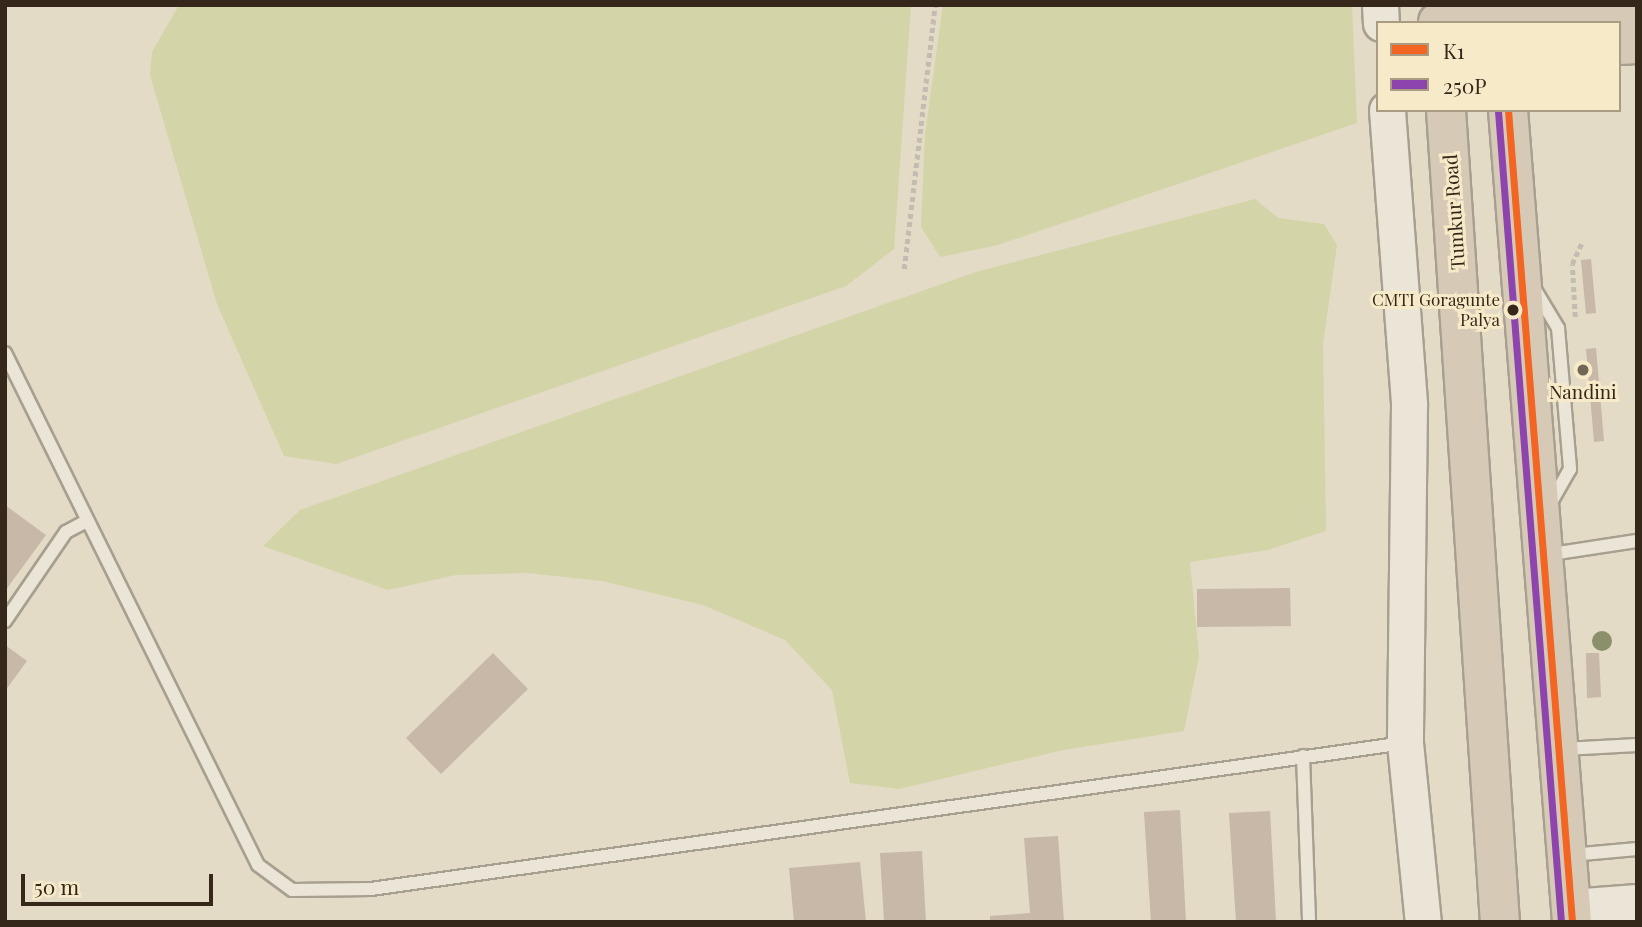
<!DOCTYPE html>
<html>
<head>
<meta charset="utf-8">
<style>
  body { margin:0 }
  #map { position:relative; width:1642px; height:927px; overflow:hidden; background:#e3dbc6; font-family:"Playfair Display",serif }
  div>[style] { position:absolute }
  .green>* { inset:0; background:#d3d4a7 }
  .building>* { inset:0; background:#c7b8a7 }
  .path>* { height:4.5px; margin-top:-2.25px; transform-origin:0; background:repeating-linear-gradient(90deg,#c3bcb0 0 5px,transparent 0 8.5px) }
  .roads { filter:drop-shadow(2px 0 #a79f90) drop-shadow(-2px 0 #a79f90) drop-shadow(0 2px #a79f90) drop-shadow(0 -2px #a79f90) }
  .lane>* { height:12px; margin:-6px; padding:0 6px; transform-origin:6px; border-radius:6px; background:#ebe5d8 }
  .secondary>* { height:35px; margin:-17.5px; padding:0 17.5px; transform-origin:17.5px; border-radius:17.5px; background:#ebe5d8 }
  .highway>* { height:38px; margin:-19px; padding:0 19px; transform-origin:19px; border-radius:19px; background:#d6cab7 }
  .bus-1>* { height:7px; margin:-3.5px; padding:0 3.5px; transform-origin:3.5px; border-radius:3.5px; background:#f26522 }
  .bus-2>* { height:7px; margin:-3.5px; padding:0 3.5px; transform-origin:3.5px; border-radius:3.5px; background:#8e44ad }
  .trees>* { width:20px; height:20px; margin:-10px; border-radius:50%; background:#8c906a }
  .dots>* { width:19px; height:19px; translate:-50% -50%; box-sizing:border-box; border:4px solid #f7eac9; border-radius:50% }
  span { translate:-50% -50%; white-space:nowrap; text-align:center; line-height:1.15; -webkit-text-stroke:6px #f7eac9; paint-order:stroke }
  .bus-label { font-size:17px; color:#352719 }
  .right { translate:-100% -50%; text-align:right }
  .street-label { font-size:19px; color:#352719 }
  .poi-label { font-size:19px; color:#352719 }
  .frame { position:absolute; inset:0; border:7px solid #352719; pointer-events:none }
  .legend { position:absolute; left:1376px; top:21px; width:245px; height:91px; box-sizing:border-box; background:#f7eac9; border:2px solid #a99c83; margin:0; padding:9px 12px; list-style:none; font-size:21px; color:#352719 }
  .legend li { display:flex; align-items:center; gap:14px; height:35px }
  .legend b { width:35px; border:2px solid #a99c83 }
  .scale { position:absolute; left:21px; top:874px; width:192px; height:32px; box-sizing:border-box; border:4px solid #352719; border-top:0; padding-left:9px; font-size:21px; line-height:24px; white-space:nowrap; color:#352719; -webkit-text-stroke:5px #f7eac9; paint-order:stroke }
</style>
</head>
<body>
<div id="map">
  <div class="green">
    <i style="clip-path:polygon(179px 5px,911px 5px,894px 249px,846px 286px,336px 464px,284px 456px,217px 304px,150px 75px,152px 52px)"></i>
    <i style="clip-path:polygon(943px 5px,1352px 5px,1357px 123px,998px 245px,940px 257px,921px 227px,925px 134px)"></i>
    <i style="clip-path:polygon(1255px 199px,1278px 218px,1324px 224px,1337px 245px,1323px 344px,1326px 531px,1268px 550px,1190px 562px,1199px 656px,1184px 731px,1063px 750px,899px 789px,850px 783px,832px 690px,785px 640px,703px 605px,602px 581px,527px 573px,456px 575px,388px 590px,263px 546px,300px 510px,976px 272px)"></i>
  </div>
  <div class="building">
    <i style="clip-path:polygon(1591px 259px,1596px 313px,1586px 314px,1581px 260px)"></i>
    <i style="clip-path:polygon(1596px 348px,1604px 441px,1594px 442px,1586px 349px)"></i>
    <i style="clip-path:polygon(5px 505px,46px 535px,5px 591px)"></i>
    <i style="clip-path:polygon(1290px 588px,1291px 626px,1197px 627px,1197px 589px)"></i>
    <i style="clip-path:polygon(5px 645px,27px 661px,5px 691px)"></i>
    <i style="clip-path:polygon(493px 653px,528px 689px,441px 774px,406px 738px)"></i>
    <i style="clip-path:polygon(1586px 653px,1599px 653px,1601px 697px,1587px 698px)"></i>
    <i style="clip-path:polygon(1180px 810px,1186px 922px,1151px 922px,1144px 812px)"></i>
    <i style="clip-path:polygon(1270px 811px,1276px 920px,1236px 922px,1229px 813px)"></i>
    <i style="clip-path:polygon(1058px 836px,1064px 922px,990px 922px,990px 916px,1030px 913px,1024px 838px)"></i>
    <i style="clip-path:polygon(922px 851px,926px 922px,884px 922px,880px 853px)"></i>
    <i style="clip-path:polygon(860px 862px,866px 922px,794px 922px,789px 868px)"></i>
  </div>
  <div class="path">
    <i style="left:904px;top:269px;width:266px;rotate:-83.3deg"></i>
    <i style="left:1575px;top:317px;width:53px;rotate:-93.2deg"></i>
    <i style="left:1572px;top:264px;width:23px;rotate:-65deg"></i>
  </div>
  <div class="roads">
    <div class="lane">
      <i style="left:1534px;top:288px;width:47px;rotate:59deg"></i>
      <i style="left:1558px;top:328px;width:142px;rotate:85.1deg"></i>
      <i style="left:1570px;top:469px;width:43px;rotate:119.6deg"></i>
      <i style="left:5px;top:353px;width:571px;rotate:63.7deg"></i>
      <i style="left:258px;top:865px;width:42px;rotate:36.3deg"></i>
      <i style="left:292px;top:890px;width:79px;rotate:-0.7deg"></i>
      <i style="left:371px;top:889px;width:1044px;rotate:-8.04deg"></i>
      <i style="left:1545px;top:555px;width:93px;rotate:-8.7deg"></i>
      <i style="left:5px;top:621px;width:108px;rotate:-55.6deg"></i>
      <i style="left:66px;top:532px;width:21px;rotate:-28deg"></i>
      <i style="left:1564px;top:749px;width:73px;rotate:-3.1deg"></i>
      <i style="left:1303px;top:756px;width:166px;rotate:87.9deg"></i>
      <i style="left:1571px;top:855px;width:66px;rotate:-5.2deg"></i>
    </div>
    <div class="secondary">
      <i style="left:1380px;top:5px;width:18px;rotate:87deg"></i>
      <i style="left:1387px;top:110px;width:296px;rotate:85.7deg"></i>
      <i style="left:1409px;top:405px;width:338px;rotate:90.7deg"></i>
      <i style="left:1405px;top:743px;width:180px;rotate:84.3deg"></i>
      <i style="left:1578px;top:922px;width:17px;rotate:-115deg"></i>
      <i style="left:1571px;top:907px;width:66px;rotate:-4.3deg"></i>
    </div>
    <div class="highway">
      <i style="left:1438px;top:22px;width:199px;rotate:-3.7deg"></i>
      <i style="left:1619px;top:45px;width:18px;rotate:-3deg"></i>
      <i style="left:1446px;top:110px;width:814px;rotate:86.2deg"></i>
      <i style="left:1508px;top:110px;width:815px;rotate:85.49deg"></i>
    </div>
  </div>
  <div class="bus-1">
    <i style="left:1508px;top:110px;width:815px;rotate:85.49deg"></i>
  </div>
  <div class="bus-2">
    <i style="left:1498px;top:111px;width:813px;rotate:85.56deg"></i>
  </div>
  <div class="trees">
    <i style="left:1602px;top:641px"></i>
  </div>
  <div class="dots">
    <i style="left:1513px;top:310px;background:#352719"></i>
    <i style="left:1583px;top:370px;background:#726656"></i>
  </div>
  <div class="bus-label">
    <span class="right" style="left:1500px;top:310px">CMTI Goragunte<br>Palya</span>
  </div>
  <div class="street-label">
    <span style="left:1454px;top:212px;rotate:-94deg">Tumkur Road</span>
  </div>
  <div class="poi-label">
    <span style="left:1583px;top:392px">Nandini</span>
  </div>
  <div class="frame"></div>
  <ul class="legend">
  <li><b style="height:9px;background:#f26522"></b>K1</li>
  <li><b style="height:9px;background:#8e44ad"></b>250P</li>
  </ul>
  <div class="scale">50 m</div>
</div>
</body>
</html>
